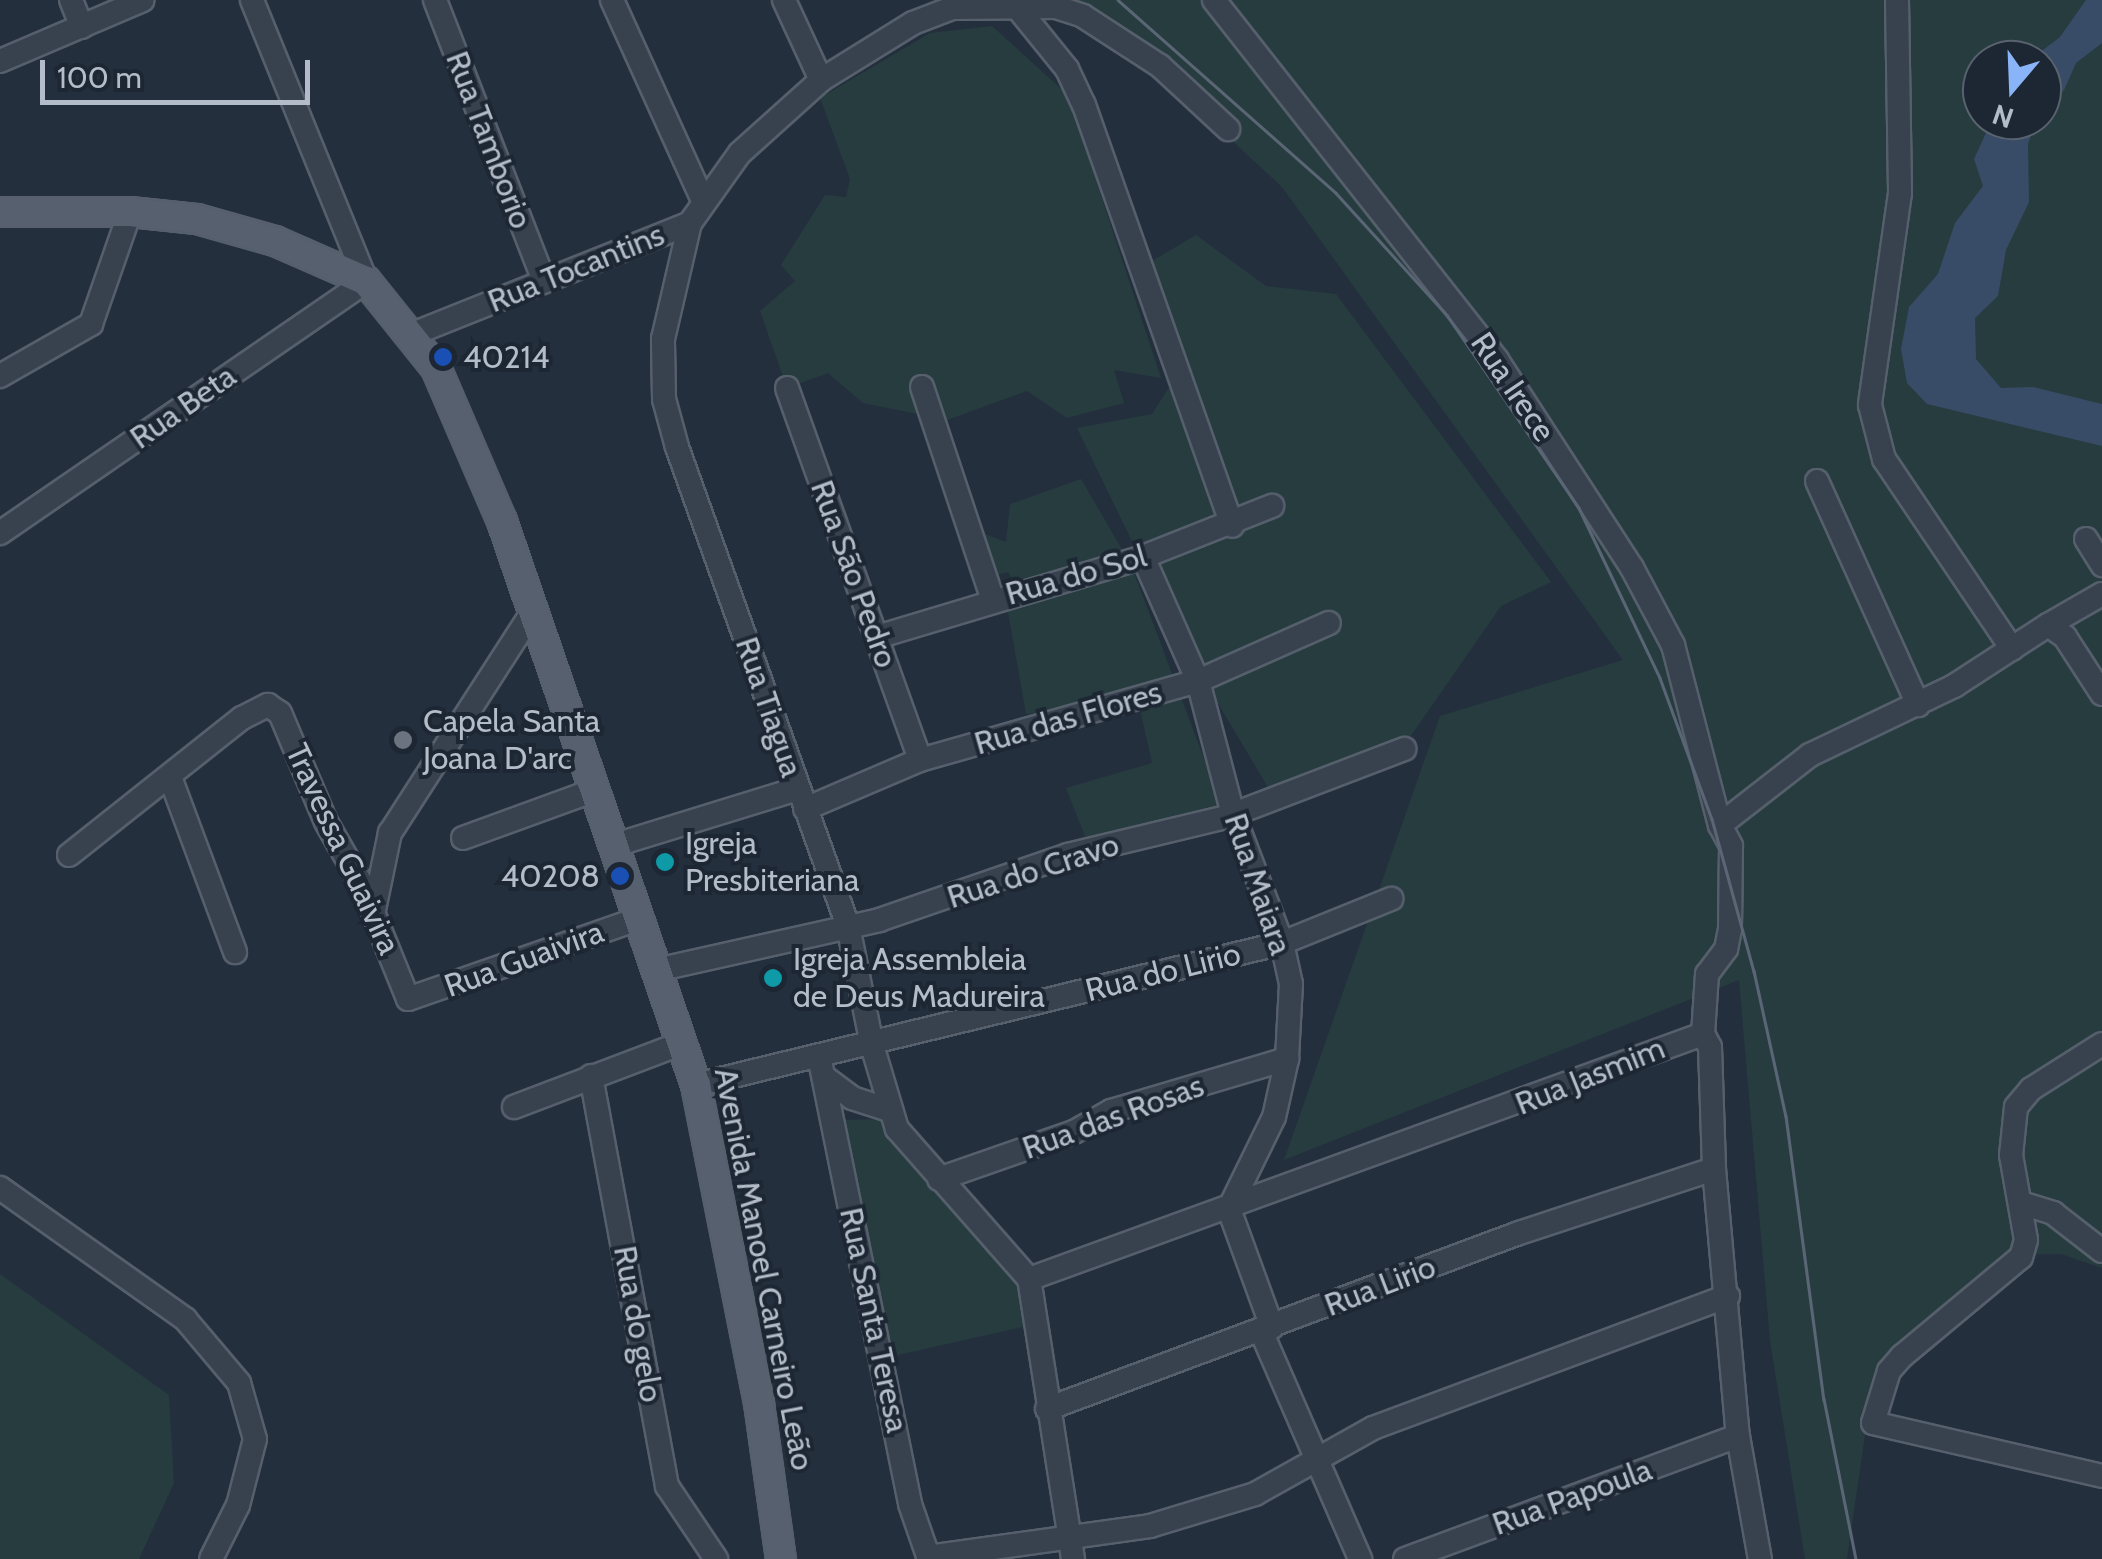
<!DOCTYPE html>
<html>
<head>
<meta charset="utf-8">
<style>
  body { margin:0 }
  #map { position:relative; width:2102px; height:1559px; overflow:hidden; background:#242f3e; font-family:Cabin,sans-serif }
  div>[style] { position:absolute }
  .green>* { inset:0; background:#263c3f }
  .water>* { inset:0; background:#394c67 }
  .roads { filter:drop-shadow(2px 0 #565f6c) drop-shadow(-2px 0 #565f6c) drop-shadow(0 2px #565f6c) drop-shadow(0 -2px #565f6c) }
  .minor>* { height:22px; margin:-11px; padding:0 11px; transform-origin:11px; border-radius:11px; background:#38414e }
  .major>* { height:28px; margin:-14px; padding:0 14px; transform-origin:14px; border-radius:14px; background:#56606e }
  .tram>* { height:2.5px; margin:-1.25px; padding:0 1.25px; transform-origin:1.25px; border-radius:1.25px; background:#5a6575 }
  .dots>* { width:28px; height:28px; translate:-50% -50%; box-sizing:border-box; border:5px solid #1d2633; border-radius:50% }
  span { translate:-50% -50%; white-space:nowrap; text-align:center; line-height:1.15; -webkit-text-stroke:8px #1d2633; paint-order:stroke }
  .street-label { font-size:32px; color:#b4bcc9 }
  .poi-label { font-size:32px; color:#b4bcc9 }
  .left { translate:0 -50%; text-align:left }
  .right { translate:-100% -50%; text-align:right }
  .north { position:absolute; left:1962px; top:40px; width:100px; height:100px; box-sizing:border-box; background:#1d2633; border:2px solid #59626f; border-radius:50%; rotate:199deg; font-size:28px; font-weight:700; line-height:40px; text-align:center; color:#b4bcc9 }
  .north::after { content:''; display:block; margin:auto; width:35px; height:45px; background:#8ab4f8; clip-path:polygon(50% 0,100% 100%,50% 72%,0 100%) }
  .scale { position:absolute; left:40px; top:60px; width:270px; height:45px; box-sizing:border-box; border:5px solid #b4bcc9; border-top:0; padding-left:12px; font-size:30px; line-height:35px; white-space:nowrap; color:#b4bcc9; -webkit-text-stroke:8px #1d2633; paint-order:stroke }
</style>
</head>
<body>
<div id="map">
  <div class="green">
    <i style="clip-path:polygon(evenodd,1050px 0,2102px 0,2102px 1268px,2061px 1254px,2013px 1255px,1871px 1394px,1847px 1559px,1805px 1559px,1770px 1341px,1739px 980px,1284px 1160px,1440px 716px,1623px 660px,1282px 187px,1156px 70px,1050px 0,1982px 60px,2042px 60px,2042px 120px,1982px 120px,1982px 60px)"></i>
    <i style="clip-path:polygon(992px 26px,1068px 95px,1161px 378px,1114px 370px,1124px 403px,1067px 418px,1027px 391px,947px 420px,863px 403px,828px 373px,787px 388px,760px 311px,795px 281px,781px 265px,825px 195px,846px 197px,850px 179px,820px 98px,930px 33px)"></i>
    <i style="clip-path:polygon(1196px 235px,1266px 286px,1336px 294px,1551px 582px,1501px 606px,1408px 740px,1275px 799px,1179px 638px,1077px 428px,1152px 414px,1186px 361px,1147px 264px)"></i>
    <i style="clip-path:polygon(1081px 479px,1131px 565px,1226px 817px,1086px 839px,1066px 788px,1152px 763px,1139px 705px,1026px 714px,1008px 612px,1027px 606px,1008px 572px,986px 578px,982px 533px,1006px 542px,1010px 504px)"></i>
    <i style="clip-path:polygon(884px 1119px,1014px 1275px,1027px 1326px,889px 1357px,845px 1120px)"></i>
    <i style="clip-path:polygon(0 1274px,169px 1395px,174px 1483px,139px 1559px,0 1559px)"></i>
  </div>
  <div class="water">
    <i style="clip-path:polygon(2086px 0,2102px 0,2102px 43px,2076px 63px,2064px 90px,2042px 114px,2042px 60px,2030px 60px,2060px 37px)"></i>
    <i style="clip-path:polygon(1992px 120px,2036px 120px,2028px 144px,2029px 202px,2006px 250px,1998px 296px,1975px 318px,1976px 359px,2001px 388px,2033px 387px,2102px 404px,2102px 446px,1927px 404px,1907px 383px,1901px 349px,1909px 307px,1938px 274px,1955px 223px,1983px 186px,1974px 159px)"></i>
  </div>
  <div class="roads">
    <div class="minor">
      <i style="left:71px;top:0;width:29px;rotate:68deg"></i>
      <i style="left:435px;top:0;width:299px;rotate:68.8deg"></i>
      <i style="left:612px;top:0;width:221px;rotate:65.6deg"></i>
      <i style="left:784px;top:0;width:88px;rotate:65.2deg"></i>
      <i style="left:1214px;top:0;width:458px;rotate:51.8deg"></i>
      <i style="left:1497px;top:360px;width:248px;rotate:57deg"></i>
      <i style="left:1632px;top:568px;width:87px;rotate:62deg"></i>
      <i style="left:1673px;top:645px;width:186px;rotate:75.4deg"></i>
      <i style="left:1720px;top:825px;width:24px;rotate:62deg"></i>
      <i style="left:1731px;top:846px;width:83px;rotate:90.7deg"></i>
      <i style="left:1730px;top:929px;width:20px;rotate:101deg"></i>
      <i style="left:1726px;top:949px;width:31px;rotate:127deg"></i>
      <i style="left:1707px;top:974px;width:60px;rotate:93.8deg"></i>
      <i style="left:1703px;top:1034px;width:15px;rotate:62deg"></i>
      <i style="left:1710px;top:1047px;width:122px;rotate:88.1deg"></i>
      <i style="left:1714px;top:1169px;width:268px;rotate:84.9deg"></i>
      <i style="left:1738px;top:1436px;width:125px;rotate:79.9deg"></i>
      <i style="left:1897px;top:0;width:193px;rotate:89.1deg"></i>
      <i style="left:1900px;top:193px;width:214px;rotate:98.1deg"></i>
      <i style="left:1870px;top:405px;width:56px;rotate:75.5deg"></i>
      <i style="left:1884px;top:459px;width:229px;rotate:56deg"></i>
      <i style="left:1020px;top:11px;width:75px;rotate:51deg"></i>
      <i style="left:1067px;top:69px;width:40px;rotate:65deg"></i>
      <i style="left:1084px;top:105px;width:446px;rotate:70.6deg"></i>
      <i style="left:0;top:61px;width:155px;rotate:-23.1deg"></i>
      <i style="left:413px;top:334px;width:298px;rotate:-21.8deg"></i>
      <i style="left:0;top:376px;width:105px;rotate:-29.7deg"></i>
      <i style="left:91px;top:324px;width:119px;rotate:-70.8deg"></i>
      <i style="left:922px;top:387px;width:222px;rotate:71.6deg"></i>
      <i style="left:787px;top:388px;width:395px;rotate:70.3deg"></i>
      <i style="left:1817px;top:481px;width:246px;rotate:65.7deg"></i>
      <i style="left:0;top:533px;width:444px;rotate:-34.5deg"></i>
      <i style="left:366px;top:281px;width:303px;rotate:-112.1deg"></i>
      <i style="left:2086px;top:539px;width:31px;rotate:58deg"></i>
      <i style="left:1143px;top:557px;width:136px;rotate:66.1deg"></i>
      <i style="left:1198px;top:681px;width:138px;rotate:75.3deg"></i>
      <i style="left:1233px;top:814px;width:138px;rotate:69.2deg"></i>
      <i style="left:1282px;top:943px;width:42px;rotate:77.6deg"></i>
      <i style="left:1291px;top:984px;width:75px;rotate:93.1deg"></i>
      <i style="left:1287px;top:1059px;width:59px;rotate:102.6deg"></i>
      <i style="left:1274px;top:1117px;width:102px;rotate:116.1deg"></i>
      <i style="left:1229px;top:1209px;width:126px;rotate:70deg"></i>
      <i style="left:2048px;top:625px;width:62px;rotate:-29.9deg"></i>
      <i style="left:877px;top:637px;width:278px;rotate:-16.7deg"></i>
      <i style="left:1143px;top:557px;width:139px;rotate:-21.6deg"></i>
      <i style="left:170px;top:777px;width:187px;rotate:69.6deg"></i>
      <i style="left:805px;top:809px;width:125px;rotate:-23.1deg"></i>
      <i style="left:920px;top:760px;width:289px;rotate:-15.9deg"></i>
      <i style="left:1198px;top:681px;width:143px;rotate:-23.9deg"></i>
      <i style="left:1720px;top:825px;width:114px;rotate:-37.9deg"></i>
      <i style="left:1810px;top:755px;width:160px;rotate:-25.6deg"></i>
      <i style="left:1954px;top:686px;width:112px;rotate:-33deg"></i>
      <i style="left:2048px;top:625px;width:21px;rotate:35deg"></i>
      <i style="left:2065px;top:637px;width:68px;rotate:57deg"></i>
      <i style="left:463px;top:838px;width:140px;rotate:-20deg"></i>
      <i style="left:615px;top:845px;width:190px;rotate:-17.1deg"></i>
      <i style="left:69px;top:855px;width:221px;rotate:-38.4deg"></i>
      <i style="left:242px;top:718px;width:29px;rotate:-27deg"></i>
      <i style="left:268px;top:705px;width:14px;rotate:34deg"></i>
      <i style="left:280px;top:713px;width:118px;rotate:67.1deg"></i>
      <i style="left:326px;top:822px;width:70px;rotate:60.2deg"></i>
      <i style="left:361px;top:883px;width:125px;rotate:67.9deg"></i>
      <i style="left:408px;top:999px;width:246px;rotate:-19.2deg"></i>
      <i style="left:374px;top:910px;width:79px;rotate:-78.3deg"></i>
      <i style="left:390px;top:833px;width:264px;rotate:-57.2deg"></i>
      <i style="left:656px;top:970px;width:229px;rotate:-12.6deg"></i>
      <i style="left:879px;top:920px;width:200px;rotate:-19deg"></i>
      <i style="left:1068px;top:855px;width:163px;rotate:-13.5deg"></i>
      <i style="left:1226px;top:817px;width:191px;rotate:-20.9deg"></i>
      <i style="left:2102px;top:1044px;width:84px;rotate:147.6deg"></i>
      <i style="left:2031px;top:1089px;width:23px;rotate:130deg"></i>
      <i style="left:2016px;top:1107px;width:48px;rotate:95.9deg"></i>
      <i style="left:2011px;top:1155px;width:86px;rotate:80deg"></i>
      <i style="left:2026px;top:1240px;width:18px;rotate:106deg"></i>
      <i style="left:2021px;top:1257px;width:155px;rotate:140.2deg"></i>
      <i style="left:1902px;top:1356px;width:20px;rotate:131deg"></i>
      <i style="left:1889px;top:1371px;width:54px;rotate:107.1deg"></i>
      <i style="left:1873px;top:1423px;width:235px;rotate:13deg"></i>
      <i style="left:819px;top:1056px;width:457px;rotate:78.5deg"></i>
      <i style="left:910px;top:1504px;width:58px;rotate:70.9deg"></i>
      <i style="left:591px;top:1076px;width:417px;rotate:79.5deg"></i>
      <i style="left:667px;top:1486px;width:88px;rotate:56.1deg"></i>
      <i style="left:827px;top:1079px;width:31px;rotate:37deg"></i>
      <i style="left:852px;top:1098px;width:40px;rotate:18deg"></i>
      <i style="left:696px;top:1085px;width:603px;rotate:-13.62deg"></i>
      <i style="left:1282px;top:943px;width:118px;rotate:-22deg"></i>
      <i style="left:514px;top:1107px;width:178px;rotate:-20.8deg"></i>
      <i style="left:939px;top:1179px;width:143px;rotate:-19.2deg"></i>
      <i style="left:1074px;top:1132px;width:43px;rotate:-29.6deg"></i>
      <i style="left:1111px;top:1111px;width:184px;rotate:-16.5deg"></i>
      <i style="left:0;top:1188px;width:227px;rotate:35.3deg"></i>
      <i style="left:185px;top:1319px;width:84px;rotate:49.8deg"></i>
      <i style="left:239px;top:1383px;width:58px;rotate:74.1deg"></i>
      <i style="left:255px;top:1439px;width:68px;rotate:104.4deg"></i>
      <i style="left:238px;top:1505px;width:60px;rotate:116.6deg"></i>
      <i style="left:2021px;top:1203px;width:34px;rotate:17deg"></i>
      <i style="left:2053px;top:1213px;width:62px;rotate:37.8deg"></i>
      <i style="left:1029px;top:1279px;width:717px;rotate:-19.98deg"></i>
      <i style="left:1261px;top:1331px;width:249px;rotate:66.5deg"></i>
      <i style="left:1047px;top:1409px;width:504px;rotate:-20.45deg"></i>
      <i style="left:1519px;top:1233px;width:205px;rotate:-18.2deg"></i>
      <i style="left:928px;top:1557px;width:224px;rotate:-7.9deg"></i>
      <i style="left:1150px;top:1526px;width:110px;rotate:-16.9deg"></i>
      <i style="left:1255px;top:1494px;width:135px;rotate:-29.2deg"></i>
      <i style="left:1373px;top:1428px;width:379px;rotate:-20.4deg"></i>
      <i style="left:1073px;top:1559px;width:283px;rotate:-98.9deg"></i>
      <i style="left:1029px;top:1279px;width:200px;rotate:-131.3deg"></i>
      <i style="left:897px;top:1129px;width:88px;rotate:-106.6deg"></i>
      <i style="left:872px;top:1045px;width:121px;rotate:-101.4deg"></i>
      <i style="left:848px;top:926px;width:509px;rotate:-109.65deg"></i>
      <i style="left:677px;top:447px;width:50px;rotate:-105.2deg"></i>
      <i style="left:664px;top:399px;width:60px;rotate:-91deg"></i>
      <i style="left:663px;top:339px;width:119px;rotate:-76.9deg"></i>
      <i style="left:690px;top:223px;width:86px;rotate:-54.5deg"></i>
      <i style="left:740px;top:153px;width:109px;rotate:-42deg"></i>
      <i style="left:821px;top:80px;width:108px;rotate:-31.8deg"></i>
      <i style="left:913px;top:23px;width:42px;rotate:-21deg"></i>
      <i style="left:952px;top:8px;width:104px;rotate:-0.6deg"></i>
      <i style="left:1056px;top:7px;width:28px;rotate:18deg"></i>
      <i style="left:1083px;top:16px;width:92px;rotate:33deg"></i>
      <i style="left:1160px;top:66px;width:93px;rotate:42.8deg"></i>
      <i style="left:1405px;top:1559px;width:355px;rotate:-20.3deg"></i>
    </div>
    <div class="major">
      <i style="left:0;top:212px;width:130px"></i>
      <i style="left:130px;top:212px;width:67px;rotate:6deg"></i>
      <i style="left:197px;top:219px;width:81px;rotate:15.8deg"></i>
      <i style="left:275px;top:241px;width:99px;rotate:23.7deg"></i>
      <i style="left:366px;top:281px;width:112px;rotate:51.2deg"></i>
      <i style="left:436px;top:368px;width:167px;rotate:66.7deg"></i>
      <i style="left:502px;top:521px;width:596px;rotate:71.02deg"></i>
      <i style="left:696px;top:1085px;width:324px;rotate:78.8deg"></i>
      <i style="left:759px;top:1403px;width:158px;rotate:82deg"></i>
    </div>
  </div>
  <div class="tram">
    <i style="left:1118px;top:0;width:291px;rotate:41.5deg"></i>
    <i style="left:1336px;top:193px;width:165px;rotate:47.7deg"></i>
    <i style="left:1447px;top:315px;width:234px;rotate:55.6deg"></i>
    <i style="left:1579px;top:508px;width:188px;rotate:64.5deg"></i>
    <i style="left:1660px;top:678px;width:150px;rotate:69.8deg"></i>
    <i style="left:1712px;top:819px;width:158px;rotate:74.6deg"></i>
    <i style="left:1754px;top:971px;width:148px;rotate:77.6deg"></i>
    <i style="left:1786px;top:1116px;width:286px;rotate:82.4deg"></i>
    <i style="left:1824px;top:1399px;width:163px;rotate:78.7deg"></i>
  </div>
  <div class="dots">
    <i style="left:443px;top:357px;background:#1a4fb4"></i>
    <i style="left:403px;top:740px;background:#6b7280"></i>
    <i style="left:665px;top:862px;background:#0f9aa8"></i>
    <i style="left:620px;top:876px;background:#1a4fb4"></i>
    <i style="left:773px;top:978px;background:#0f9aa8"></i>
  </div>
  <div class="street-label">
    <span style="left:489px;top:140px;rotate:69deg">Rua Tamborio</span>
    <span style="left:576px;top:268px;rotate:-22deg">Rua Tocantins</span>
    <span style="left:1513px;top:387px;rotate:56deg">Rua Irece</span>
    <span style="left:183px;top:407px;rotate:-35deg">Rua Beta</span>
    <span style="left:854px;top:574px;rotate:70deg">Rua São Pedro</span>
    <span style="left:1076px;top:575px;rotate:-16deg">Rua do Sol</span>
    <span style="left:769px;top:707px;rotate:71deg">Rua Tiagua</span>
    <span style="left:1068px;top:718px;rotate:-16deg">Rua das Flores</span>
    <span style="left:343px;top:849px;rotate:65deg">Travessa Guaivira</span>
    <span style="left:1033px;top:871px;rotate:-18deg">Rua do Cravo</span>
    <span style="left:1258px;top:884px;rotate:71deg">Rua Maiara</span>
    <span style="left:524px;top:959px;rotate:-20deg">Rua Guaivira</span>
    <span style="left:1163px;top:972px;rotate:-14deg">Rua do Lirio</span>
    <span style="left:1590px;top:1076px;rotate:-22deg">Rua Jasmim</span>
    <span style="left:1113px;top:1117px;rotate:-20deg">Rua das Rosas</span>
    <span style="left:764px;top:1269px;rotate:79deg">Avenida Manoel Carneiro Leão</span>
    <span style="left:1380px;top:1286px;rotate:-21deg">Rua Lirio</span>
    <span style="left:874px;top:1320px;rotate:78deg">Rua Santa Teresa</span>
    <span style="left:638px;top:1324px;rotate:80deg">Rua do gelo</span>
    <span style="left:1572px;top:1497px;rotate:-20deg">Rua Papoula</span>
  </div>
  <div class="poi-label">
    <span class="left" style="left:463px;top:357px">40214</span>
    <span class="left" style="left:423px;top:740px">Capela Santa<br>Joana D'arc</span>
    <span class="left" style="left:685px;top:862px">Igreja<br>Presbiteriana</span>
    <span class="right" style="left:600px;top:876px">40208</span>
    <span class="left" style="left:793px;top:978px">Igreja Assembleia<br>de Deus Madureira</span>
  </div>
  <div class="north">N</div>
  <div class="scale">100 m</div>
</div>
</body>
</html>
